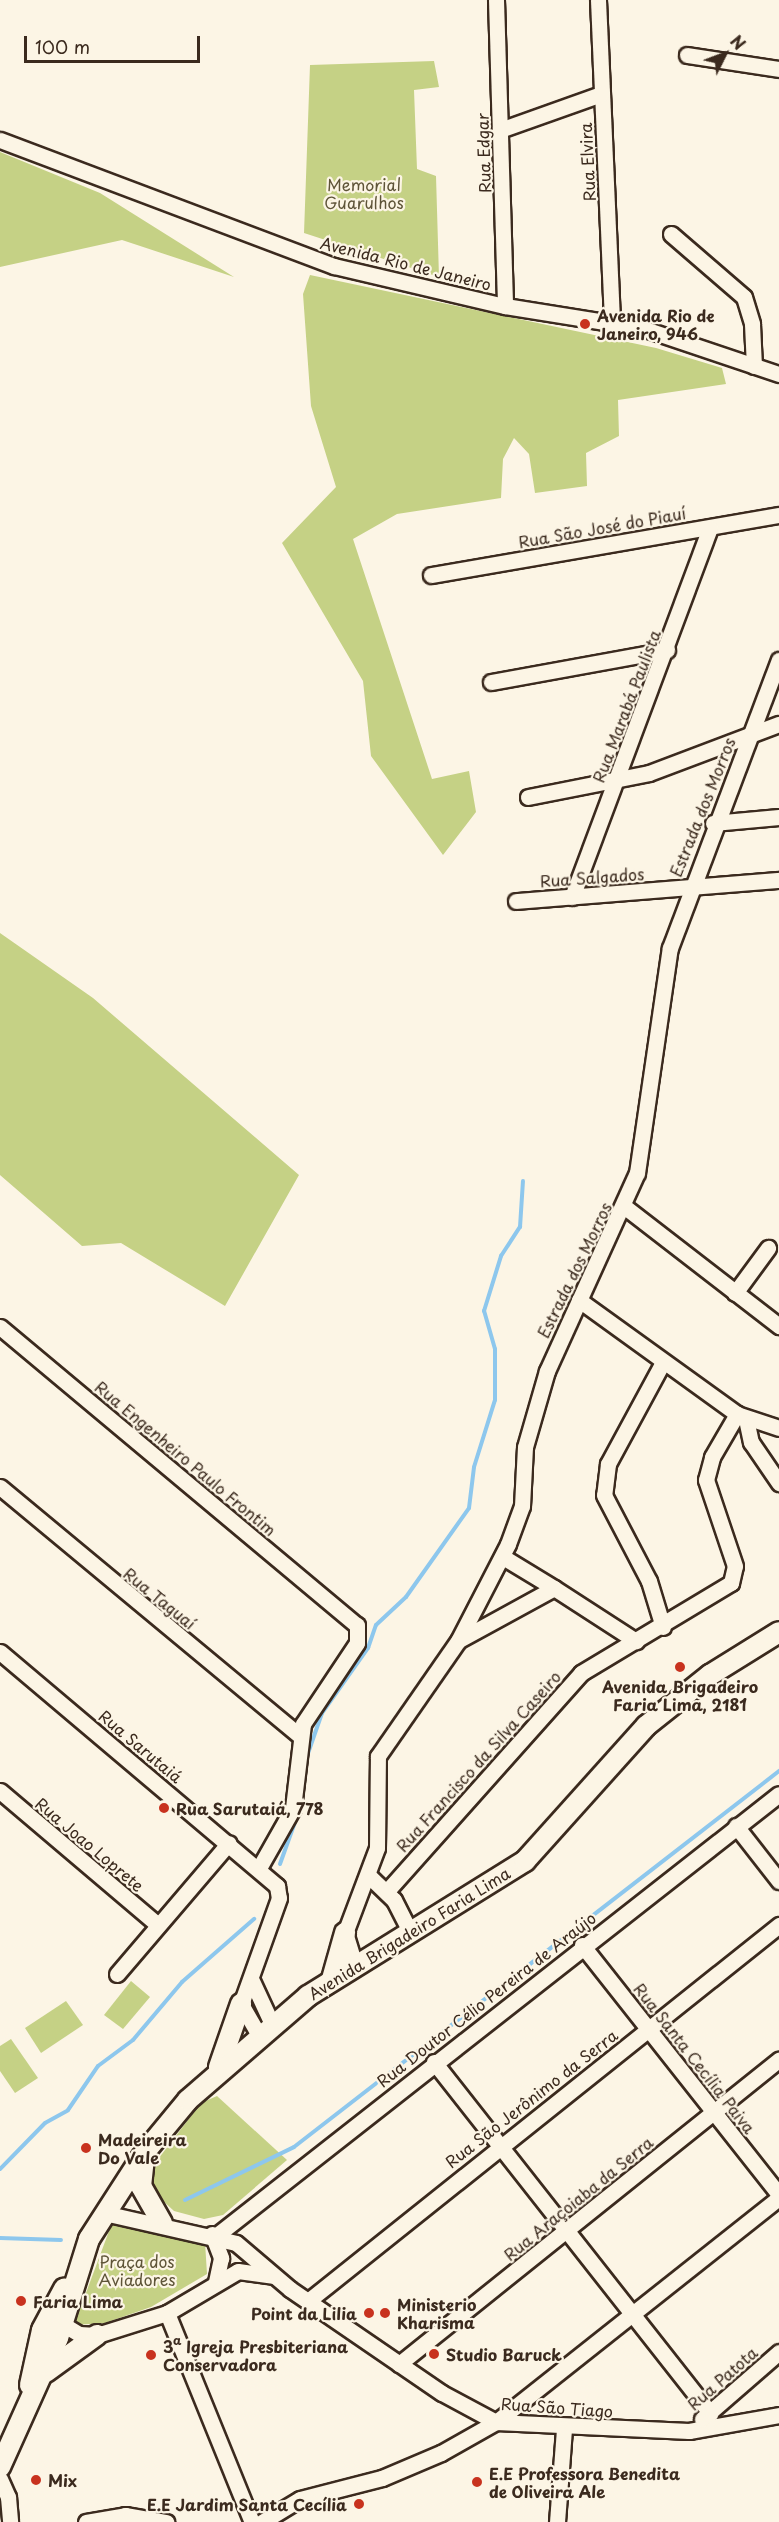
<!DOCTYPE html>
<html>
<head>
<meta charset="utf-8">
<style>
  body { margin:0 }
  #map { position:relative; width:779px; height:2522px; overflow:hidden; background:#fcf5e5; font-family:"Playpen Sans",sans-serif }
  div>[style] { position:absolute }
  .green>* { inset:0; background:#c5d185 }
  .stream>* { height:4px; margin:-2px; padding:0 2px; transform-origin:2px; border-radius:2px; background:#8dc7ed }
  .roads { filter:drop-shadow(2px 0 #3b2a1e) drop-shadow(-2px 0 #3b2a1e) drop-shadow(0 2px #3b2a1e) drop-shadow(0 -2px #3b2a1e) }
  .minor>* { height:15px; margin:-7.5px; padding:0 7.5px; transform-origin:7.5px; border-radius:7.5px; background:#fcf5e5 }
  .major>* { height:20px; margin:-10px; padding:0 10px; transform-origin:10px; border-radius:10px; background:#fcf5e5 }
  .dots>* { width:16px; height:16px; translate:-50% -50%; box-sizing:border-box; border:3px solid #fcf5e5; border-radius:50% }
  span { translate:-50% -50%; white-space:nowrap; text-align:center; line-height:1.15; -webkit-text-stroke:4.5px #fcf5e5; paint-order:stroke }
  .street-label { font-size:16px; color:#3b2a1e }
  .park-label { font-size:16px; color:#5e5438 }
  .poi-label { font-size:16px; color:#3b2a1e; font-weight:700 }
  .left { translate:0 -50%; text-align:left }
  .right { translate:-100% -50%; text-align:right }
  .north { position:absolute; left:695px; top:24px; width:60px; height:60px; -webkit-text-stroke:4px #fcf5e5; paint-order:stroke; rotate:48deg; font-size:16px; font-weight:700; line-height:24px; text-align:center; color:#3b2a1e }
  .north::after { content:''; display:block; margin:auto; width:21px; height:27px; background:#3b2a1e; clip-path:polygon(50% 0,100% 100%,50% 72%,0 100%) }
  .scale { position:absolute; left:24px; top:36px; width:176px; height:27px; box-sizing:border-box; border:3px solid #3b2a1e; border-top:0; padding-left:8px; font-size:18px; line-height:21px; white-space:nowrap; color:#3b2a1e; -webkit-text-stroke:4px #fcf5e5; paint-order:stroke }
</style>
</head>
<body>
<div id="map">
  <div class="green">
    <i style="clip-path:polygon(434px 61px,439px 87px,414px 90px,417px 169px,436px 176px,439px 277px,304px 233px,310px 65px)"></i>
    <i style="clip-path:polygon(0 152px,100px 193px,234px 277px,122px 240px,0 267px)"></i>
    <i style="clip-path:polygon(310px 275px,656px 348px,722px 368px,726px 384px,618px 400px,619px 436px,586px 453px,587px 486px,535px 493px,529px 454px,514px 438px,503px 459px,501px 498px,397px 514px,353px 539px,432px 779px,469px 771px,476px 812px,443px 855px,371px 756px,363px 681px,282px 543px,336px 487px,311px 406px,303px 294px)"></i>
    <i style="clip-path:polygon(0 933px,93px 998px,299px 1175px,225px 1306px,121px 1243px,82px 1246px,0 1175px)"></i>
    <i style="clip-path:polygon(131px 1981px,150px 1997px,123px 2029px,104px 2015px)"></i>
    <i style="clip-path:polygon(66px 2001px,83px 2025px,41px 2053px,25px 2028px)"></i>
    <i style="clip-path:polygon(11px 2039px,38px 2078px,15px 2093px,0 2071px,0 2046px)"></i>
    <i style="clip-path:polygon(217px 2096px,287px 2160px,223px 2215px,204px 2219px,174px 2211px,149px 2188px,152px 2167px,201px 2103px)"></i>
    <i style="clip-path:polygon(112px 2223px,205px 2242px,207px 2274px,151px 2307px,105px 2323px,74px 2325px)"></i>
  </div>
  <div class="stream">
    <i style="left:306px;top:1759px;width:49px;rotate:-70.8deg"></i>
    <i style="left:322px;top:1713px;width:80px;rotate:-54.7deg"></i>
    <i style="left:368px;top:1648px;width:24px;rotate:-71deg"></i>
    <i style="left:376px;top:1625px;width:41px;rotate:-43deg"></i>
    <i style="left:406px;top:1597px;width:109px;rotate:-54.7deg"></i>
    <i style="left:469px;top:1508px;width:41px;rotate:-83deg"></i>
    <i style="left:474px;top:1467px;width:70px;rotate:-72.6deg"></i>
    <i style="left:495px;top:1400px;width:51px;rotate:-90deg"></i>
    <i style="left:495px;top:1349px;width:40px;rotate:-106deg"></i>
    <i style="left:484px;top:1311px;width:58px;rotate:-72.8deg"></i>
    <i style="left:501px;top:1256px;width:35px;rotate:-57deg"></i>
    <i style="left:520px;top:1227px;width:46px;rotate:-86.3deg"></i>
    <i style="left:280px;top:1864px;width:56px;rotate:-70.3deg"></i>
    <i style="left:0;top:2169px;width:64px;rotate:-45.6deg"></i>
    <i style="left:45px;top:2123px;width:26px;rotate:-29deg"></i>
    <i style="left:68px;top:2110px;width:53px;rotate:-55.7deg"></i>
    <i style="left:98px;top:2066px;width:44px;rotate:-36.6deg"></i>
    <i style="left:133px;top:2040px;width:76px;rotate:-49.8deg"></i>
    <i style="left:182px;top:1982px;width:96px;rotate:-41.2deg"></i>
    <i style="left:185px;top:2200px;width:121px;rotate:-25.9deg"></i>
    <i style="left:294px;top:2147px;width:614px;rotate:-37.78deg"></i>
    <i style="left:0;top:2238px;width:61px;rotate:1.9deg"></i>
  </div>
  <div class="roads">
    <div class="minor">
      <i style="left:496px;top:0;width:306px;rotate:88.3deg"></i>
      <i style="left:598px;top:0;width:321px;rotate:87.5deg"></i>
      <i style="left:687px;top:55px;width:93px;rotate:8.7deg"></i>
      <i style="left:500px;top:130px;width:107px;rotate:-19.6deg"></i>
      <i style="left:0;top:140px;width:357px;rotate:20.7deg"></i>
      <i style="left:334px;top:266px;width:176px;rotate:13.2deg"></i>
      <i style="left:505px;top:306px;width:139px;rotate:9.1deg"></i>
      <i style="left:642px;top:328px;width:145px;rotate:18.6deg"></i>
      <i style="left:671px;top:234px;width:96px;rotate:40.8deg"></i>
      <i style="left:744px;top:297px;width:28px;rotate:73deg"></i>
      <i style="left:752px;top:324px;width:42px;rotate:87.3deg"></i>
      <i style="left:431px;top:575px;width:353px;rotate:-9.8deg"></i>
      <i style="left:491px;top:682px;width:179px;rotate:-10.3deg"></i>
      <i style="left:528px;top:797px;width:123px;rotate:-11.2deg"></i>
      <i style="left:649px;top:773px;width:139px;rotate:-20.7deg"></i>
      <i style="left:713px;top:823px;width:66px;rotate:-5.2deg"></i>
      <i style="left:572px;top:897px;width:394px;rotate:-69.5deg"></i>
      <i style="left:516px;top:901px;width:264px;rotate:-4.6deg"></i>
      <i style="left:625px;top:1207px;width:195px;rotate:37.7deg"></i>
      <i style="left:735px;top:1293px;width:56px;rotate:-53.7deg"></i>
      <i style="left:579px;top:1300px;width:195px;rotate:35.8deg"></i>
      <i style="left:737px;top:1414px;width:44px;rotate:18.4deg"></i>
      <i style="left:0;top:1327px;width:465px;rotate:39.9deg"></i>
      <i style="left:357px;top:1625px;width:18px;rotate:90deg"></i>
      <i style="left:357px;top:1643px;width:97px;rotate:123.7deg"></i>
      <i style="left:303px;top:1724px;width:85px;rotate:96.8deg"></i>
      <i style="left:293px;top:1808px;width:69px;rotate:119.5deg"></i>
      <i style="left:662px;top:1364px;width:114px;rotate:118.4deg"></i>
      <i style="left:608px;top:1464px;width:31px;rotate:97deg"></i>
      <i style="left:604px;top:1495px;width:97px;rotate:62.4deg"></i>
      <i style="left:649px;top:1581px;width:48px;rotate:73.1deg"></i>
      <i style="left:746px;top:1419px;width:24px;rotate:78deg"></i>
      <i style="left:751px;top:1442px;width:50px;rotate:55.7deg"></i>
      <i style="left:0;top:1487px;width:388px;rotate:39.7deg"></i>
      <i style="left:503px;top:1557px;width:60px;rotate:31.3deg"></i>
      <i style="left:461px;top:1639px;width:106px;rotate:-28.7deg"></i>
      <i style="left:554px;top:1588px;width:98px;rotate:32.9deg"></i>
      <i style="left:0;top:1652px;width:363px;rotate:40.2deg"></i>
      <i style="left:277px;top:1886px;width:12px;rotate:81deg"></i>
      <i style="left:279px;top:1898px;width:113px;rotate:109.7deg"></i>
      <i style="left:241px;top:2004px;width:36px;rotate:60deg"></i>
      <i style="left:0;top:1791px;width:206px;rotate:40.3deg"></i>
      <i style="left:736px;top:1826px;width:70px;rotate:52deg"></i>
      <i style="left:368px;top:1875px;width:36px;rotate:44deg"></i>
      <i style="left:394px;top:1900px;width:36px;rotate:63deg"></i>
      <i style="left:387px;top:1891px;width:292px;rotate:-48.3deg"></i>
      <i style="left:581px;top:1673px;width:175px;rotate:-31deg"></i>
      <i style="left:731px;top:1583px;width:17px;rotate:-77deg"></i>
      <i style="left:735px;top:1566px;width:91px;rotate:-108.6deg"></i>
      <i style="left:706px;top:1480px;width:24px;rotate:-75deg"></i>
      <i style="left:712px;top:1457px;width:50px;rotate:-59.8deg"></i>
      <i style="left:582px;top:1945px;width:318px;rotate:51.7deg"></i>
      <i style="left:355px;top:1965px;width:34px;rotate:-107deg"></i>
      <i style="left:345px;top:1933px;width:91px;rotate:-69.4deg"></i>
      <i style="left:377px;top:1848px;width:92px;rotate:-89.4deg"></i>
      <i style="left:378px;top:1756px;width:140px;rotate:-55.2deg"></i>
      <i style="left:458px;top:1641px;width:109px;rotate:-62.7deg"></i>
      <i style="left:508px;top:1544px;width:40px;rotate:-69.8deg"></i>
      <i style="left:522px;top:1506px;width:59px;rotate:-87.1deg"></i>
      <i style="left:525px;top:1447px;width:79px;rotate:-73.9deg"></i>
      <i style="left:547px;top:1371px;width:217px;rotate:-65.6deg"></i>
      <i style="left:637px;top:1173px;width:227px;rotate:-81.7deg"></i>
      <i style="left:670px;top:948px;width:308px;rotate:-69.3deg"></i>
      <i style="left:117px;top:1974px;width:172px;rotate:-49.5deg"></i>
      <i style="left:252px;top:1981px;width:47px;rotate:65.1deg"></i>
      <i style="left:434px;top:2062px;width:447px;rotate:51.8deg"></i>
      <i style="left:104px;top:2213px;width:135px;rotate:12.8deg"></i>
      <i style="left:236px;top:2243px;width:71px;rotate:40.4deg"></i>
      <i style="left:290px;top:2289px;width:184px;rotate:34.4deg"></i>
      <i style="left:442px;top:2393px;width:61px;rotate:28.2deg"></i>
      <i style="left:496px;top:2422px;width:193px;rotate:2.7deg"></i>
      <i style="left:689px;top:2431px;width:91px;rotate:-10.1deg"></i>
      <i style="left:212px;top:2234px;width:26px;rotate:69deg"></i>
      <i style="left:221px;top:2258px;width:25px;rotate:102deg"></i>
      <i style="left:217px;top:2235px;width:714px;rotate:-38.12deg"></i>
      <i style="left:308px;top:2301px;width:603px;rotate:-38.6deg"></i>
      <i style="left:167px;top:2313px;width:226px;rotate:67.9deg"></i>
      <i style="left:54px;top:2319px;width:29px;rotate:31deg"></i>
      <i style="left:79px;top:2334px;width:18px;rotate:3deg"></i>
      <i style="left:97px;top:2335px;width:73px;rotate:-17.4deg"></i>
      <i style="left:167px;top:2313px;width:82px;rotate:-30.6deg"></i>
      <i style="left:238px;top:2271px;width:35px;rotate:8deg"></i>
      <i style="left:399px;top:2364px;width:487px;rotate:-38.7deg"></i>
      <i style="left:702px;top:2419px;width:102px;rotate:-41deg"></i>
      <i style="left:0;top:2479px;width:20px;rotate:66deg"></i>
      <i style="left:8px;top:2497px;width:25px;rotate:85deg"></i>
      <i style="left:86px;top:2522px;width:40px;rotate:-10deg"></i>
      <i style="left:125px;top:2515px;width:42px;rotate:9.7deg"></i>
      <i style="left:262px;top:2522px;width:44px;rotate:-31.2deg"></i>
      <i style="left:300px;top:2499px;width:85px;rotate:-14.4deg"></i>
      <i style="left:382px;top:2478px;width:64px;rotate:-23deg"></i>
      <i style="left:441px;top:2453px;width:63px;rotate:-29.4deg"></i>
      <i style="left:496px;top:2422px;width:361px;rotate:-38.4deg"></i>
      <i style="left:557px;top:2522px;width:94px;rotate:-85.7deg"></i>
    </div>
    <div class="major">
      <i style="left:332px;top:1979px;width:48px;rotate:-74.2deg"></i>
      <i style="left:219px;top:2067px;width:67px;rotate:-70.8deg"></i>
      <i style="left:144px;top:2158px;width:28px;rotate:96deg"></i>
      <i style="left:141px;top:2186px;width:43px;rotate:60.4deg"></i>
      <i style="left:46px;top:2372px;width:63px;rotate:-36deg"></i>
      <i style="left:30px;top:2385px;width:56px;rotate:-77.7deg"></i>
      <i style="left:42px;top:2330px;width:47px;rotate:-61.8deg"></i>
      <i style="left:0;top:2467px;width:141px;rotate:-65.8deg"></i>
      <i style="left:58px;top:2338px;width:104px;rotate:-72.6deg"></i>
      <i style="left:89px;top:2239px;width:103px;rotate:-57.2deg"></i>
      <i style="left:145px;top:2152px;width:67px;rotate:-50.4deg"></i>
      <i style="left:188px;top:2100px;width:159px;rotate:-40.9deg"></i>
      <i style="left:308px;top:1996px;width:256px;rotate:-31.9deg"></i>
      <i style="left:525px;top:1861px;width:181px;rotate:-48.1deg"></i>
      <i style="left:646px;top:1726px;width:82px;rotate:-38.6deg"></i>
      <i style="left:710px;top:1675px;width:81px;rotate:-31.9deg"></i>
    </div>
  </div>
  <div class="dots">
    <i style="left:585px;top:324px;background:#c8321e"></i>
    <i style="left:680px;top:1667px;background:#c8321e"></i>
    <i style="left:164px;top:1808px;background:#c8321e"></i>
    <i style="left:86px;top:2148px;background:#c8321e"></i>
    <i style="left:21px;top:2301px;background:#c8321e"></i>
    <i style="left:369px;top:2313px;background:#c8321e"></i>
    <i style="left:385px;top:2313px;background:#c8321e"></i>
    <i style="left:434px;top:2354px;background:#c8321e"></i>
    <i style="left:151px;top:2355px;background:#c8321e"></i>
    <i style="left:36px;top:2480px;background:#c8321e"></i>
    <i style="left:477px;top:2482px;background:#c8321e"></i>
    <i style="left:359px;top:2504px;background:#c8321e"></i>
  </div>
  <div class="street-label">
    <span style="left:483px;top:153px;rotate:-92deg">Rua Edgar</span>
    <span style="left:587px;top:162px;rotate:-93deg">Rua Elvira</span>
    <span style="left:406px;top:263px;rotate:14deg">Avenida Rio de Janeiro</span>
    <span style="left:602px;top:527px;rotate:-10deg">Rua São José do Piauí</span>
    <span style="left:626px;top:706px;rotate:-69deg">Rua Marabá Paulista</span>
    <span style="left:702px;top:807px;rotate:-68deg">Estrada dos Morros</span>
    <span style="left:592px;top:877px;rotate:-4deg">Rua Salgados</span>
    <span style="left:574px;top:1270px;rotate:-64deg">Estrada dos Morros</span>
    <span style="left:186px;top:1458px;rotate:40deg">Rua Engenheiro Paulo Frontim</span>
    <span style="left:160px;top:1598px;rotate:39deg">Rua Taguaí</span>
    <span style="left:141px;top:1746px;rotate:40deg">Rua Sarutaiá</span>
    <span style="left:478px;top:1761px;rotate:-48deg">Rua Francisco da Silva Caseiro</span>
    <span style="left:90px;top:1844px;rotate:40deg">Rua Joao Loprete</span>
    <span style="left:409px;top:1933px;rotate:-32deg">Avenida Brigadeiro Faria Lima</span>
    <span style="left:486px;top:1999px;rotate:-38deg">Rua Doutor Célio Pereira de Araújo</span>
    <span style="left:695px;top:2058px;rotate:52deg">Rua Santa Cecília Paiva</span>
    <span style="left:531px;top:2098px;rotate:-38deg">Rua São Jerônimo da Serra</span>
    <span style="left:578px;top:2198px;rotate:-39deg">Rua Araçoiaba da Serra</span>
    <span style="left:722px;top:2378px;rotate:-41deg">Rua Patota</span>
    <span style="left:557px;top:2407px;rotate:4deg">Rua São Tiago</span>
  </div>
  <div class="park-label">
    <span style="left:364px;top:193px">Memorial<br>Guarulhos</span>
    <span style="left:137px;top:2270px">Praça dos<br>Aviadores</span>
  </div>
  <div class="poi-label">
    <span class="left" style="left:597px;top:324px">Avenida Rio de<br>Janeiro, 946</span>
    <span style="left:680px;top:1695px">Avenida Brigadeiro<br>Faria Lima, 2181</span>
    <span class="left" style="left:176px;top:1808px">Rua Sarutaiá, 778</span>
    <span class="left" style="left:98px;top:2148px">Madeireira<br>Do Vale</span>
    <span class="left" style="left:33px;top:2301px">Faria Lima</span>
    <span class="left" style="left:397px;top:2313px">Ministerio<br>Kharisma</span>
    <span class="right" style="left:357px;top:2313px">Point da Lilia</span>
    <span class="left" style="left:163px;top:2355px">3ª Igreja Presbiteriana<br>Conservadora</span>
    <span class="left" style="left:446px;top:2354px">Studio Baruck</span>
    <span class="left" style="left:489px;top:2482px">E.E Professora Benedita<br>de Oliveira Ale</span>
    <span class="left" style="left:48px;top:2480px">Mix</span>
    <span class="right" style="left:347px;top:2504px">E.E Jardim Santa Cecília</span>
  </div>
  <div class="north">N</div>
  <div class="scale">100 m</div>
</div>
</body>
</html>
